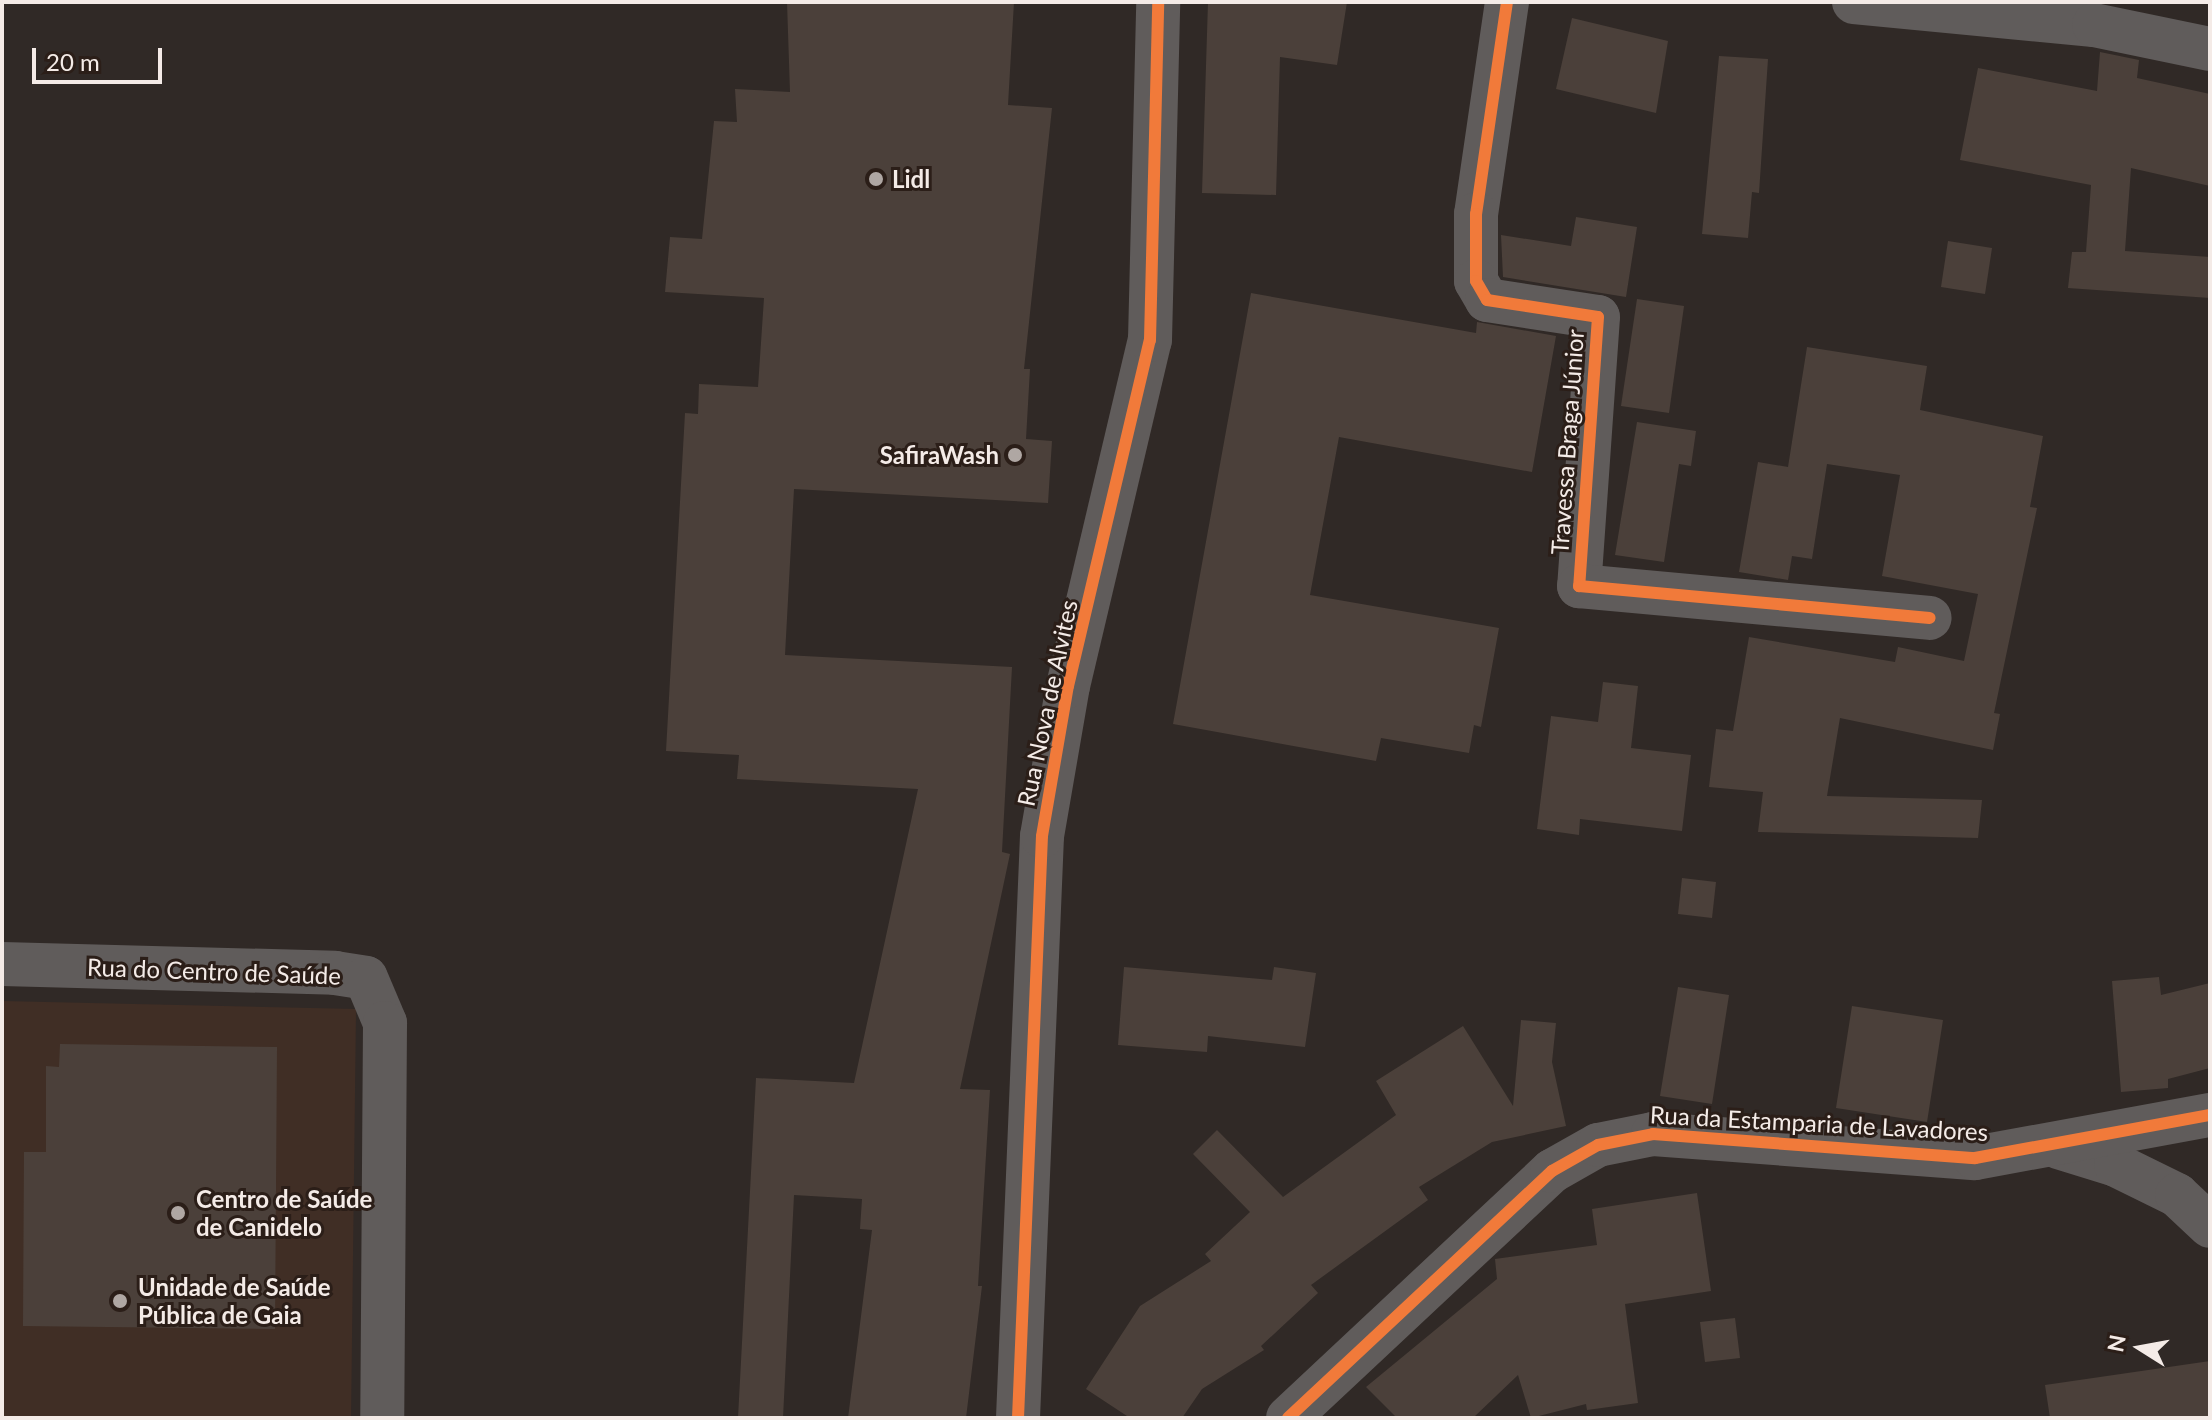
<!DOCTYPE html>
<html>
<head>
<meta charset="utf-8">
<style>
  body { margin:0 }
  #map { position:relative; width:2212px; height:1420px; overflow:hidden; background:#302926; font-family:Lato,sans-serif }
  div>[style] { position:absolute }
  .built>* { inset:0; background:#402e25 }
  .building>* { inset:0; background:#4b403a }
  .minor>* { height:44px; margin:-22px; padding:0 22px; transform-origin:22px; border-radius:22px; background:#605c5b }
  .cycleway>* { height:12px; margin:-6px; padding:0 6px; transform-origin:6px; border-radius:6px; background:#f17a3a }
  .dots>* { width:22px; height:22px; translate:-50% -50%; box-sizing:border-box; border:4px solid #2b1e18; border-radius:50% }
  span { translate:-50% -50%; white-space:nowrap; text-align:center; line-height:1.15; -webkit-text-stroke:6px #2b1e18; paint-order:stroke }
  .poi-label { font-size:24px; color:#f4ebe7; font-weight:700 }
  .left { translate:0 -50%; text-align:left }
  .right { translate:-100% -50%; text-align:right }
  .street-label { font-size:24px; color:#f4ebe7 }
  .frame { position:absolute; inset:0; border:4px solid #f4ebe7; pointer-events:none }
  .north { position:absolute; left:2100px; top:1308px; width:80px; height:80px; -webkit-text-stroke:6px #2b1e18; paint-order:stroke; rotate:281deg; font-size:22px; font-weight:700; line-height:32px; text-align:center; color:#f4ebe7 }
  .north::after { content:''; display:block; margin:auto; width:28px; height:36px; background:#f4ebe7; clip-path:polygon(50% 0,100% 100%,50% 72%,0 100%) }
  .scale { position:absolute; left:32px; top:48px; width:130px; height:36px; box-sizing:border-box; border:4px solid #f4ebe7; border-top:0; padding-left:10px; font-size:24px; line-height:28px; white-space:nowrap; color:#f4ebe7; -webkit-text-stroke:6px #2b1e18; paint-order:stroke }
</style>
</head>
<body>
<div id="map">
  <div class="built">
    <i style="clip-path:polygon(2px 1001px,356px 1009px,351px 1418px,2px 1418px)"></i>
  </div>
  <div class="building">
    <i style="clip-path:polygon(787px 2px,1014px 2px,1008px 105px,1052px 108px,1024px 369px,1030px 369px,1026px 439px,1052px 441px,1048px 503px,794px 489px,785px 655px,1012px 667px,1002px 852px,1010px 854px,960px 1089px,990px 1090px,978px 1286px,982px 1286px,966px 1418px,848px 1418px,872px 1230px,860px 1229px,862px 1199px,794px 1195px,783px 1418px,738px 1418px,756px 1078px,854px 1083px,918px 789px,737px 779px,739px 755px,666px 751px,685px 413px,698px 414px,699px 384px,758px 387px,764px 298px,665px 292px,670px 237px,702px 239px,714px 121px,737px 122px,735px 89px,790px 92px)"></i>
    <i style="clip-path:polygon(1208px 2px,1347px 2px,1337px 65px,1280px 57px,1276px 195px,1202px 193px)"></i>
    <i style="clip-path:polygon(1572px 18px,1668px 41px,1656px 113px,1556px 89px)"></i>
    <i style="clip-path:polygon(2100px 52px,2139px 60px,2137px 78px,2210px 94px,2210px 186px,2131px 168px,2125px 251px,2210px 257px,2210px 298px,2068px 288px,2072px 252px,2086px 252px,2091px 185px,1960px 160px,1978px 68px,2097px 91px)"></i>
    <i style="clip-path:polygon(1719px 56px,1768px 59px,1759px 193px,1752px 192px,1748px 238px,1702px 234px)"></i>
    <i style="clip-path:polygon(1576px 217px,1637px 227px,1626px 297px,1503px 277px,1501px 235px,1571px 246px)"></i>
    <i style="clip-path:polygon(1948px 241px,1992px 248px,1985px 294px,1941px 287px)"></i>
    <i style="clip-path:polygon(1251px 293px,1476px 333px,1477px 322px,1556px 336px,1532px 472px,1339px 437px,1310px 595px,1499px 628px,1481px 727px,1474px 725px,1469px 753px,1381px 738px,1376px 761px,1173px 724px)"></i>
    <i style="clip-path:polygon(1637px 299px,1684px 306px,1669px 413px,1621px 406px)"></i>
    <i style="clip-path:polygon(1807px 347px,1927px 366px,1920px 410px,2043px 436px,2030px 507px,2037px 508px,1994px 713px,2000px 714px,1993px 750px,1840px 718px,1827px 796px,1982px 800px,1978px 838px,1758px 832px,1763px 792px,1709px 787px,1716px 729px,1733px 731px,1749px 637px,1895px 662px,1898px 647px,1964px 661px,1978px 594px,1882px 576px,1900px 475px,1827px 464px,1812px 559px,1792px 556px,1788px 580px,1739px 572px,1758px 462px,1788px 467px)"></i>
    <i style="clip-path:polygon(1637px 422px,1696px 431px,1691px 466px,1679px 464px,1664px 562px,1615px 555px)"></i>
    <i style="clip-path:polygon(1603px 682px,1638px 686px,1631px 748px,1691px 755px,1682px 831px,1580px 819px,1579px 835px,1537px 829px,1551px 716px,1598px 722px)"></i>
    <i style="clip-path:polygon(1682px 878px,1716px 882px,1712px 918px,1678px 914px)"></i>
    <i style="clip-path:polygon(1124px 967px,1272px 980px,1274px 967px,1316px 973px,1305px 1047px,1208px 1036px,1207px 1052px,1118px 1045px)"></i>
    <i style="clip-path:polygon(2159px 977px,2161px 995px,2210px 983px,2210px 1068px,2168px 1079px,2168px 1088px,2121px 1092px,2112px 981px)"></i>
    <i style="clip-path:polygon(1678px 987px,1729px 995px,1712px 1104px,1660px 1096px)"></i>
    <i style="clip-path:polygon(1852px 1006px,1943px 1020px,1927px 1122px,1836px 1108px)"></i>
    <i style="clip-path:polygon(1521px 1020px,1556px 1023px,1552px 1062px,1566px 1126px,1492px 1142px,1419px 1187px,1428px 1200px,1311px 1285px,1318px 1293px,1261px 1346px,1264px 1350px,1202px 1389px,1182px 1418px,1130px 1418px,1086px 1389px,1140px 1306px,1211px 1261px,1205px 1254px,1250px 1212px,1193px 1154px,1217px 1130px,1283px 1197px,1396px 1115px,1376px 1081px,1463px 1026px,1513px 1106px)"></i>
    <i style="clip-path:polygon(60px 1044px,277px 1047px,275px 1329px,23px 1326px,24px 1152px,46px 1152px,46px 1066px,59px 1067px)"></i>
    <i style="clip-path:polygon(1697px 1193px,1711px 1291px,1625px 1304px,1638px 1403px,1587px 1410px,1586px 1404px,1531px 1418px,1518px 1375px,1473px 1418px,1397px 1418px,1366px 1387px,1497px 1279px,1495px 1259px,1597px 1245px,1592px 1209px)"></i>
    <i style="clip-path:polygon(1735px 1318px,1740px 1358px,1705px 1362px,1700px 1322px)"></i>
    <i style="clip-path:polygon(2210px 1361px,2210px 1418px,2050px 1418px,2045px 1385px)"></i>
  </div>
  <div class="minor">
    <i style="left:1507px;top:2px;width:214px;rotate:98.3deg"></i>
    <i style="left:1476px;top:214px;width:67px;rotate:90deg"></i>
    <i style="left:1476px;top:281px;width:22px;rotate:60deg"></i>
    <i style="left:1487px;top:300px;width:112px;rotate:8.7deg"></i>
    <i style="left:1598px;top:317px;width:270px;rotate:94deg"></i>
    <i style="left:1579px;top:586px;width:352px;rotate:5.2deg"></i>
    <i style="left:1854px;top:2px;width:241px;rotate:5.5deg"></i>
    <i style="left:2094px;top:25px;width:118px;rotate:11.7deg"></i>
    <i style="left:2px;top:964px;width:333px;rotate:1.5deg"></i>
    <i style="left:335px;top:973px;width:31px;rotate:9deg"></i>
    <i style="left:366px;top:978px;width:49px;rotate:67.1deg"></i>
    <i style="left:385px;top:1023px;width:395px;rotate:90.4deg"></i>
    <i style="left:2058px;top:1147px;width:61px;rotate:17.2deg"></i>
    <i style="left:2116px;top:1165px;width:68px;rotate:26.2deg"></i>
    <i style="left:2177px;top:1195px;width:45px;rotate:43.2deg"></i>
    <i style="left:1018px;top:1418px;width:582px;rotate:-87.64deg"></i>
    <i style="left:1042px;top:836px;width:152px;rotate:-80.2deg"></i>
    <i style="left:1068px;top:686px;width:356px;rotate:-76.7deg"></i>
    <i style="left:1150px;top:340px;width:338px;rotate:-88.6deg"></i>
    <i style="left:1288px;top:1418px;width:362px;rotate:-43.1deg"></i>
    <i style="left:1552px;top:1171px;width:53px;rotate:-29.5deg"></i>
    <i style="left:1598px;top:1145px;width:56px;rotate:-11.3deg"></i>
    <i style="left:1653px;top:1134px;width:323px;rotate:4.3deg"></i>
    <i style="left:1975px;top:1158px;width:239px;rotate:-10.4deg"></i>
  </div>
  <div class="cycleway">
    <i style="left:1507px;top:2px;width:214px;rotate:98.3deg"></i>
    <i style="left:1476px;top:214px;width:67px;rotate:90deg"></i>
    <i style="left:1476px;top:281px;width:22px;rotate:60deg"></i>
    <i style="left:1487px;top:300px;width:112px;rotate:8.7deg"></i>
    <i style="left:1598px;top:317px;width:270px;rotate:94deg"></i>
    <i style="left:1579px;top:586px;width:352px;rotate:5.2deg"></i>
    <i style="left:1018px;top:1418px;width:582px;rotate:-87.64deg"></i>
    <i style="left:1042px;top:836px;width:152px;rotate:-80.2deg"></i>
    <i style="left:1068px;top:686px;width:356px;rotate:-76.7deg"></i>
    <i style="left:1150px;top:340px;width:338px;rotate:-88.6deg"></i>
    <i style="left:1288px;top:1418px;width:362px;rotate:-43.1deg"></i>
    <i style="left:1552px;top:1171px;width:53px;rotate:-29.5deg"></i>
    <i style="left:1598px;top:1145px;width:56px;rotate:-11.3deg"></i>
    <i style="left:1653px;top:1134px;width:323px;rotate:4.3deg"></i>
    <i style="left:1975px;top:1158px;width:239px;rotate:-10.4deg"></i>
  </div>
  <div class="dots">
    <i style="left:876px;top:179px;background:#afa7a3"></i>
    <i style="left:1015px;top:455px;background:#afa7a3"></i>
    <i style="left:178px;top:1213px;background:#afa7a3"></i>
    <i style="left:120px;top:1301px;background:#afa7a3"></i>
  </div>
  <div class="poi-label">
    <span class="left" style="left:892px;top:179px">Lidl</span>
    <span class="right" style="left:999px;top:455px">SafiraWash</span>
    <span class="left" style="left:196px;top:1213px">Centro de Saúde<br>de Canidelo</span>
    <span class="left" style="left:138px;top:1301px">Unidade de Saúde<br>Pública de Gaia</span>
  </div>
  <div class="street-label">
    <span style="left:1567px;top:442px;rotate:-86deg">Travessa Braga Júnior</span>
    <span style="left:1047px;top:703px;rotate:-78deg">Rua Nova de Alvites</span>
    <span style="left:214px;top:971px;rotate:2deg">Rua do Centro de Saúde</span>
    <span style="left:1819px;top:1123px;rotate:3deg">Rua da Estamparia de Lavadores</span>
  </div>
  <div class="frame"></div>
  <div class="north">N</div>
  <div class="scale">20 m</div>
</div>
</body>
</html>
